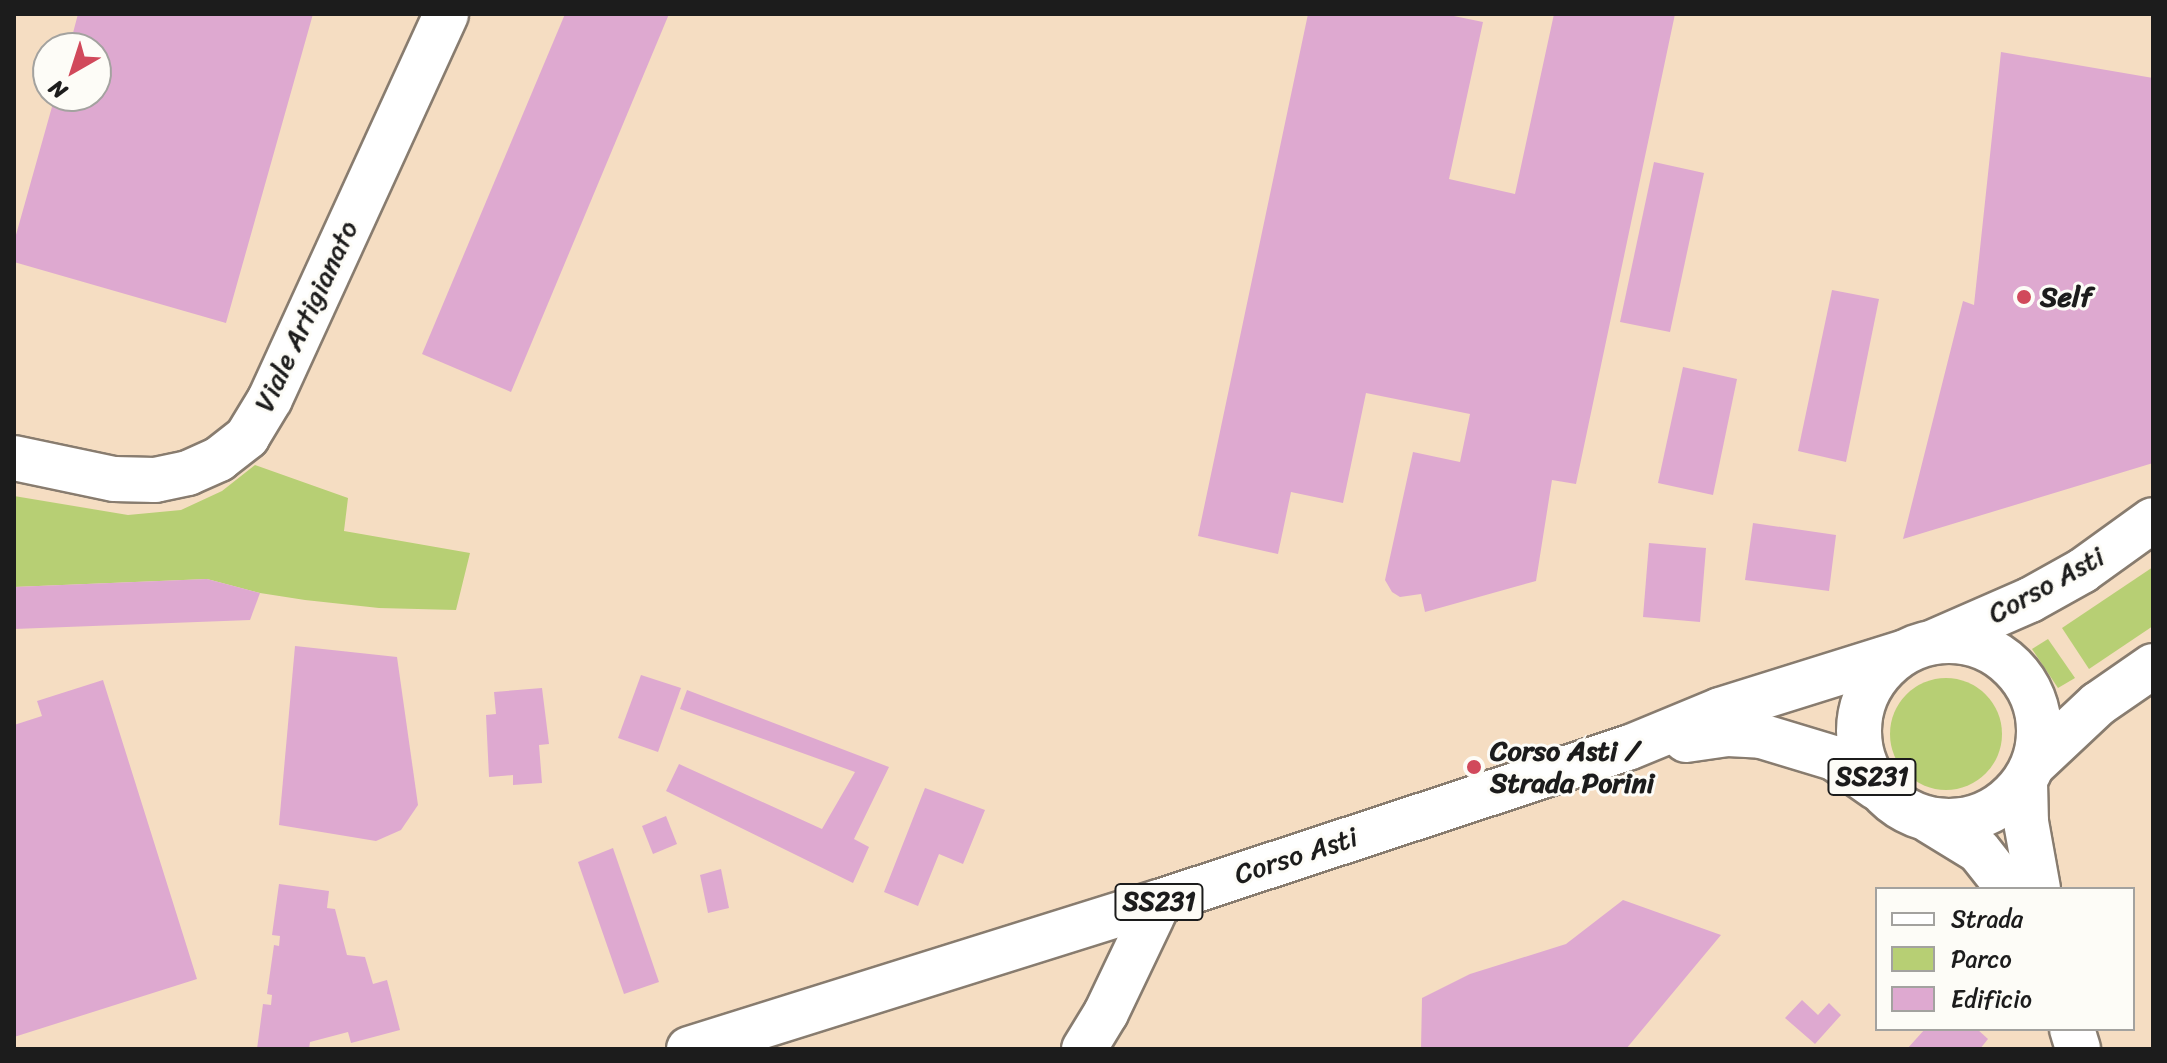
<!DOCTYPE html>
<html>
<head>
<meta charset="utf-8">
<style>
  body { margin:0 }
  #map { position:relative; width:2167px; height:1063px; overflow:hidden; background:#f5ddc2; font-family:Sriracha,sans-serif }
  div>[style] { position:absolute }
  .green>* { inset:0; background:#b7cf74 }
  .round { border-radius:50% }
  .building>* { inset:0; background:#dea9d0 }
  .roads { filter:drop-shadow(2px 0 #887c6f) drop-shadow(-2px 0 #887c6f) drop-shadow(0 2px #887c6f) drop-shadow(0 -2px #887c6f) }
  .minor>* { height:44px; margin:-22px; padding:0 22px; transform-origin:22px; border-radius:22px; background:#fff }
  .major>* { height:44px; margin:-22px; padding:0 22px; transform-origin:22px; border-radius:22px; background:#fff }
  .major>.ring { margin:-22px; padding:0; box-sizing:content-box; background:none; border:44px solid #fff; border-radius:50% }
  .dots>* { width:22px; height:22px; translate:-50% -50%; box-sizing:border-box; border:4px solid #fdfcf7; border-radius:50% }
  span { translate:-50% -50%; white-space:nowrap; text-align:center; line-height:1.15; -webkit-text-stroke:6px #fdfcf7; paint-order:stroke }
  .shield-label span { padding:2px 6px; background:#fdfcf7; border:2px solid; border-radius:6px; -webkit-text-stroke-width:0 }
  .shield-label { font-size:26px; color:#1c1c1c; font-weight:700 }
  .poi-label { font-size:28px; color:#1c1c1c; font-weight:700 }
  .left { translate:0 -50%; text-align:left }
  .street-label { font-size:28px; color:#1c1c1c }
  .frame { position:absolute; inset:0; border:16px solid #1c1c1c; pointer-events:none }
  .legend { position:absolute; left:1875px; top:887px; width:260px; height:144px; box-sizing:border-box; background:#fdfcf7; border:2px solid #a3a29f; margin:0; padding:10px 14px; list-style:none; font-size:24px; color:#1c1c1c }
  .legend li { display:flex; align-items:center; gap:16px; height:40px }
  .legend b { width:40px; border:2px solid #a3a29f }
  .north { position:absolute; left:32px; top:32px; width:80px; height:80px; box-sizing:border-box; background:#fdfcf7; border:2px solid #a3a29f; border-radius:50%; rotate:219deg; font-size:22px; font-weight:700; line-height:32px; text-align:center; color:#1c1c1c }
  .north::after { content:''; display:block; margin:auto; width:28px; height:36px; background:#d1495b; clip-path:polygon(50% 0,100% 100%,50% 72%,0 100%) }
</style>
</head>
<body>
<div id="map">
  <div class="green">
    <i style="clip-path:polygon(255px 465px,348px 498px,344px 531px,470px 553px,456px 610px,379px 608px,305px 600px,260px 593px,207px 579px,14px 587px,14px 496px,128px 515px,181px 510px,222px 491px)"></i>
    <i style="clip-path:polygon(2153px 567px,2153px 626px,2089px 669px,2062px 628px)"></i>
    <i style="clip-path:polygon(2048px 639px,2075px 678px,2058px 688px,2032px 649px)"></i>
    <i class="round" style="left:1890px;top:678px;width:112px;height:112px"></i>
  </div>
  <div class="building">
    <i style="clip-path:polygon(78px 14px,313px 14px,226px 323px,14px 262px,14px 242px,55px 96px,96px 96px,96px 48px,69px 48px)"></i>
    <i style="clip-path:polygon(565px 14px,669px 14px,511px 392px,422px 354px)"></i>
    <i style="clip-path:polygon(1308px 14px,1444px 14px,1483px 22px,1449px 179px,1515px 194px,1554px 14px,1675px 14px,1576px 484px,1552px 480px,1536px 581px,1425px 612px,1421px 594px,1400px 597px,1392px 592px,1385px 580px,1413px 452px,1460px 462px,1470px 414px,1366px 393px,1343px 503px,1291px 492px,1278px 554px,1198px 536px)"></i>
    <i style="clip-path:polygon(2001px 52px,2153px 78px,2153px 463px,1903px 539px,1963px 301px,1974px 305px)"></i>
    <i style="clip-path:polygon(1654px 162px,1704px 173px,1670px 332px,1620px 322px)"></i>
    <i style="clip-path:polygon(1832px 290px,1879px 299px,1846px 462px,1798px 451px)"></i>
    <i style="clip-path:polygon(1683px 367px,1737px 379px,1713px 495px,1658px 483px)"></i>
    <i style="clip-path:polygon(1753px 523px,1836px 535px,1829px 591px,1745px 580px)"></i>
    <i style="clip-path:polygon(1649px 543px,1706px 548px,1700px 622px,1643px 617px)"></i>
    <i style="clip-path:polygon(207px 579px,260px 593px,250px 620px,14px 629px,14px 587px)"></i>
    <i style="clip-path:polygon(295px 646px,397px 657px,418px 805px,401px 830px,376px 841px,279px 825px)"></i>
    <i style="clip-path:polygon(641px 675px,681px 688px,658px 752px,618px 738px)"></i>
    <i style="clip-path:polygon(103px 680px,197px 979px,14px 1037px,14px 725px,42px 716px,37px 701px)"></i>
    <i style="clip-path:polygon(542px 688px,549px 744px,539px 745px,542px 783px,513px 785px,513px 775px,489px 777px,486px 715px,496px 714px,494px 692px)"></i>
    <i style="clip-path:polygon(687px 690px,889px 767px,854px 839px,869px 847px,853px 883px,666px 791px,679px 764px,822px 829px,855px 772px,680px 709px)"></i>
    <i style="clip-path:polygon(925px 788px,985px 810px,963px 864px,939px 854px,918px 906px,884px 892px)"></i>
    <i style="clip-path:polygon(666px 816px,677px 844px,653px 854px,642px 826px)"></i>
    <i style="clip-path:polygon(613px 848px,659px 982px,624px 994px,578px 862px)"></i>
    <i style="clip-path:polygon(721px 869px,729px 908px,708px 913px,700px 875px)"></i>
    <i style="clip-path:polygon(279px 884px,329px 891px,327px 908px,335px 909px,347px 955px,365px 957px,373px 984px,387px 980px,400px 1030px,351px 1043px,348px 1032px,310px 1042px,309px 1049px,257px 1049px,263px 1004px,271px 1005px,272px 995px,267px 994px,274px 945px,279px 946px,280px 936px,272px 935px)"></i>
    <i style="clip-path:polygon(1623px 900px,1721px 935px,1626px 1049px,1421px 1049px,1422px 998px,1470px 974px,1566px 944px)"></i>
    <i style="clip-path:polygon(1802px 1000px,1818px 1015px,1829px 1003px,1841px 1015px,1815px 1044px,1785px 1018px)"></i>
    <i style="clip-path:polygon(1925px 1029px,1977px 1029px,1988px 1039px,1980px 1049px,1907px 1049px)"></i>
  </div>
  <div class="roads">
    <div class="minor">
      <i style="left:14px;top:458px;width:102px;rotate:11.9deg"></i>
      <i style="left:114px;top:479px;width:41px;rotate:1.4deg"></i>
      <i style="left:155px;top:480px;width:34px;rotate:-12deg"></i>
      <i style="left:188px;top:473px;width:34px;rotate:-24deg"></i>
      <i style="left:219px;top:459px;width:36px;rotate:-38deg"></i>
      <i style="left:247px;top:437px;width:44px;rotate:-58.8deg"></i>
      <i style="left:270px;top:399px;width:423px;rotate:-65.4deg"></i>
      <i style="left:2025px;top:782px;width:40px;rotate:88.6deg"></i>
      <i style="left:2026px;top:822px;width:68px;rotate:79.8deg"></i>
      <i style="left:1930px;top:821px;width:57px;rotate:31.5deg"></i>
      <i style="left:1979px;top:851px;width:48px;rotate:51.7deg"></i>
      <i style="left:2072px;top:1029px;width:21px;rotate:73deg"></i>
      <i style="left:1084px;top:1049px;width:42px;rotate:-58.6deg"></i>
      <i style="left:1106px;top:1013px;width:123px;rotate:-64.5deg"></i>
    </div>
    <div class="major">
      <i class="ring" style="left:1859px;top:641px;width:136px;height:136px"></i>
      <i style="left:1936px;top:641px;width:103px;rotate:-23.6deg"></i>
      <i style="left:2030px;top:600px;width:60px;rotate:-29.1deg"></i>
      <i style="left:2082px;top:571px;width:87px;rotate:-35.7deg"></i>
      <i style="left:1686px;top:740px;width:42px;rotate:-8.1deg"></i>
      <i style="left:1728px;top:734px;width:33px;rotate:3deg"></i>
      <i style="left:1761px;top:736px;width:76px;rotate:16.8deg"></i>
      <i style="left:1834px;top:758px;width:52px;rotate:34.9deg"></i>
      <i style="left:2034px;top:764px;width:88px;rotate:-43.2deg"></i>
      <i style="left:2098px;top:704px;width:67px;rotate:-34.6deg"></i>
      <i style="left:689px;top:1049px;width:492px;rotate:-17.4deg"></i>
      <i style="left:1159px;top:902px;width:494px;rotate:-18.2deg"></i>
      <i style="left:1628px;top:748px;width:100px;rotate:-22.4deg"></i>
      <i style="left:1720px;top:710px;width:191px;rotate:-17.4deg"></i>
    </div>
  </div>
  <div class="dots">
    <i style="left:2024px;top:297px;background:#d1495b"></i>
    <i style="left:1474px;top:767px;background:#d1495b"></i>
  </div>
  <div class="shield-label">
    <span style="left:1872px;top:777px">SS231</span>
    <span style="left:1159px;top:902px">SS231</span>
  </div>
  <div class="poi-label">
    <span class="left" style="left:2040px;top:297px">Self</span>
    <span class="left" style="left:1490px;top:767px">Corso Asti /<br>Strada Porini</span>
  </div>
  <div class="street-label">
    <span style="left:306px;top:316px;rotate:-65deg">Viale Artigianato</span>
    <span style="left:2046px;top:585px;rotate:-29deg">Corso Asti</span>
    <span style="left:1296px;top:856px;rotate:-18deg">Corso Asti</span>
  </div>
  <div class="frame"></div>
  <ul class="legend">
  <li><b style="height:10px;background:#fff"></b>Strada</li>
  <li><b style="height:22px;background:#b7cf74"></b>Parco</li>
  <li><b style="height:22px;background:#dea9d0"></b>Edificio</li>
  </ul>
  <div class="north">N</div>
</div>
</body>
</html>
